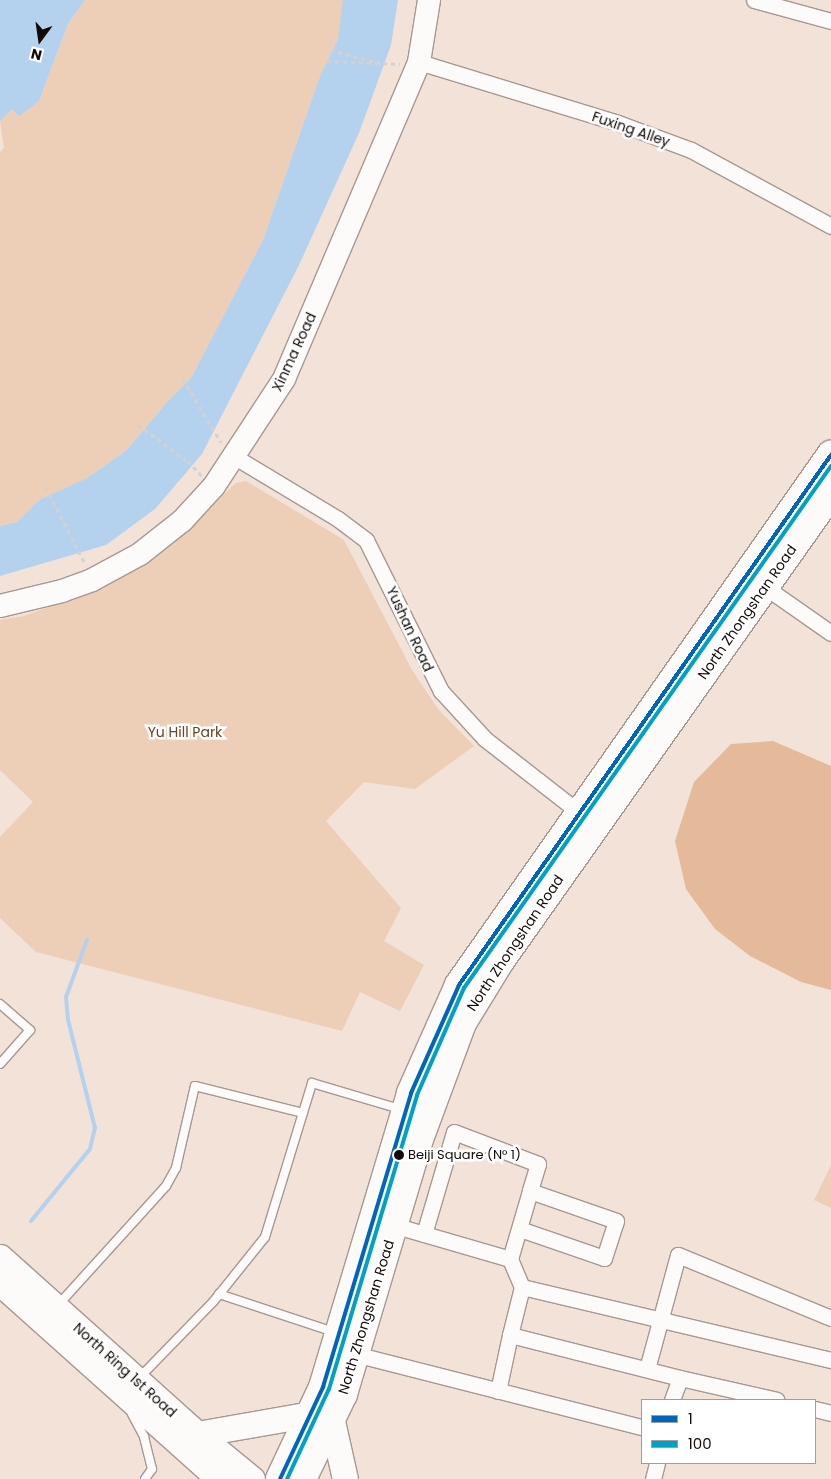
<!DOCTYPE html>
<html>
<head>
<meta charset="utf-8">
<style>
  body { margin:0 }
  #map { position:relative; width:831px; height:1479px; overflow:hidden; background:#f2e2d8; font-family:Poppins,sans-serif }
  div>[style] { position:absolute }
  .green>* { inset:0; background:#edceb7 }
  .forest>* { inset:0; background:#e4ba9a }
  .water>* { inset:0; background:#b4d2ee }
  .stream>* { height:4px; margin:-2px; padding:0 2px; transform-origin:2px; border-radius:2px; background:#b4d2ee }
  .path>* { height:2.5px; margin-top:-1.25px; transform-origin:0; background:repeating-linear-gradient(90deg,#d6d1ce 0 4px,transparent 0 8px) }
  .roads { filter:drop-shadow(1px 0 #a59992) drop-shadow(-1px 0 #a59992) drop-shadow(0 1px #a59992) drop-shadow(0 -1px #a59992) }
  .lane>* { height:8px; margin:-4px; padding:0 4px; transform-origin:4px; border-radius:4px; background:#fdfbf9 }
  .street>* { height:15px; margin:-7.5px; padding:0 7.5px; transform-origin:7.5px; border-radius:7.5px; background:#fdfbf9 }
  .secondary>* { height:22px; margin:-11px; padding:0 11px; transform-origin:11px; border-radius:11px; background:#fdfbf9 }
  .primary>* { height:25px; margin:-12.5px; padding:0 12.5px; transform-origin:12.5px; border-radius:12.5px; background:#fdfbf9 }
  .highway>* { height:28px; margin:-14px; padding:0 14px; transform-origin:14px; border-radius:14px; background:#fdfbf9 }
  .bus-1>* { height:4px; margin:-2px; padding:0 2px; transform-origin:2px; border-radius:2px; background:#0065bd }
  .bus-2>* { height:4px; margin:-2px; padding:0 2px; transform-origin:2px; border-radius:2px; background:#01a1c4 }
  .dots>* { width:14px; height:14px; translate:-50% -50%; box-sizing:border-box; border:2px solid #fff; border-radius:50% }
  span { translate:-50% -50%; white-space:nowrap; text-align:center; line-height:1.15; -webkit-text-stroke:5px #fff; paint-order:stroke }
  .bus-label { font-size:13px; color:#130a05 }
  .left { translate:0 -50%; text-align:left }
  .street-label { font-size:14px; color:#130a05 }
  .park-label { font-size:14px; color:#6d421d }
  .legend { position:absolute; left:641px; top:1399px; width:175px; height:65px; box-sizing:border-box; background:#fff; border:1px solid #a19d9b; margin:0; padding:6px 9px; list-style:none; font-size:15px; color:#130a05 }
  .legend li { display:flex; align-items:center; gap:10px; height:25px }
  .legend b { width:25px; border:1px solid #a19d9b }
  .north { position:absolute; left:15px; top:15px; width:50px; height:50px; -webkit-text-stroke:4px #fff; paint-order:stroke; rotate:194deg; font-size:14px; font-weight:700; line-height:20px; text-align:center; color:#130a05 }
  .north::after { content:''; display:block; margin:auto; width:18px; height:22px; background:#130a05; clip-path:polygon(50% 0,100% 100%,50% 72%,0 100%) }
</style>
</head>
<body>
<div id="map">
  <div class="green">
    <i style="clip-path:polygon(85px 0,343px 0,343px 14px,338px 39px,320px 76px,263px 240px,191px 378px,167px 402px,127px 450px,87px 478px,39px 500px,17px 522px,0 526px,0 152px,4px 148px,0 121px,12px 109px,39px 101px,68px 24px)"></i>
    <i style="clip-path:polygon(246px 481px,344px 540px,412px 670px,438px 709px,474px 746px,415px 789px,364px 782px,326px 821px,401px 908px,384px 941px,424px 965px,400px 1011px,360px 992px,342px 1031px,36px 952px,0 918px,0 837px,33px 802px,0 770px,0 620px,24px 616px,98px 589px,204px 512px,236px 483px)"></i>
    <i style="clip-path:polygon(831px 1165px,831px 1208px,814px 1200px)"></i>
  </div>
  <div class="forest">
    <i style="clip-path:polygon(773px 741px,831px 766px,831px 990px,801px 982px,750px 956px,715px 929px,686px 889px,675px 841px,694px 782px,731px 744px)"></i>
  </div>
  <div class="water">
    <i style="clip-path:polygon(0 0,85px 0,68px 24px,39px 101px,19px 116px,12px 109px,0 121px)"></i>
    <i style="clip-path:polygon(343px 0,398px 0,391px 45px,359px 133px,299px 265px,202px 454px,155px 509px,106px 545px,0 576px,0 526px,17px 522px,39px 500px,87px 478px,127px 450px,167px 402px,191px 378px,263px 240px,320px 76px,338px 39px)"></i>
  </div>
  <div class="stream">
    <i style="left:31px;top:1221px;width:93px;rotate:-50.7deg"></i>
    <i style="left:90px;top:1149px;width:22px;rotate:-77deg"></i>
    <i style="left:95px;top:1128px;width:111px;rotate:-104deg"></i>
    <i style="left:68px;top:1020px;width:23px;rotate:-95deg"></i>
    <i style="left:66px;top:997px;width:61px;rotate:-69.8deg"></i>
  </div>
  <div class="path">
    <i style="left:330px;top:50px;width:55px;rotate:14.8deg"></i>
    <i style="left:327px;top:61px;width:73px;rotate:2.4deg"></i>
    <i style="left:183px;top:379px;width:74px;rotate:58.9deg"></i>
    <i style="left:138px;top:425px;width:62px;rotate:35.8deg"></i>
    <i style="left:188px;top:461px;width:21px;rotate:47deg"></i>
    <i style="left:46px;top:487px;width:88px;rotate:62.9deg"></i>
  </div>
  <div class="roads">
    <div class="lane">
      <i style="left:0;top:1004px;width:40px;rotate:41deg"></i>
      <i style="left:30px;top:1030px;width:45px;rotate:131.4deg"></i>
      <i style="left:219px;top:1294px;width:121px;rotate:18.3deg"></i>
      <i style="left:59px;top:1304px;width:159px;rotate:-47.8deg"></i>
      <i style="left:166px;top:1186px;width:21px;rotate:-61deg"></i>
      <i style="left:176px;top:1168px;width:84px;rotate:-77deg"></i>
      <i style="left:195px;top:1086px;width:111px;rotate:14deg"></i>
      <i style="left:140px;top:1377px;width:105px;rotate:-45.8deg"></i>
      <i style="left:213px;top:1302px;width:83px;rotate:-51.3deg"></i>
      <i style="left:265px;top:1237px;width:161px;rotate:-73deg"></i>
      <i style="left:312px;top:1083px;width:92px;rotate:16.5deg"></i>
      <i style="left:132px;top:1414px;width:26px;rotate:62deg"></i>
      <i style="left:144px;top:1437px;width:33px;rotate:76deg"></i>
      <i style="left:152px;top:1469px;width:12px;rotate:125deg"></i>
    </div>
    <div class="street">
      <i style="left:754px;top:0;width:80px;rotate:15.3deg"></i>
      <i style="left:419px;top:62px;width:208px;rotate:17deg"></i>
      <i style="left:618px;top:123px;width:78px;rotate:20.3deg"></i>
      <i style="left:691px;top:150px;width:159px;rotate:28.5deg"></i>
      <i style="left:235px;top:457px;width:120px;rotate:31deg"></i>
      <i style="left:338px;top:519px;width:35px;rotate:37deg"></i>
      <i style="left:366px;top:540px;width:169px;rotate:63.6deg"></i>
      <i style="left:441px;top:691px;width:65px;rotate:47.5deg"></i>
      <i style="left:485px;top:739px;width:120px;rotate:37.9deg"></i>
      <i style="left:765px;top:587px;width:80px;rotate:34.9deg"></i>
      <i style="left:393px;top:1225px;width:122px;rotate:16.2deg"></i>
      <i style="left:510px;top:1259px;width:30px;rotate:67deg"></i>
      <i style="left:424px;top:1234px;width:106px;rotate:-73.6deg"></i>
      <i style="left:454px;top:1132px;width:90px;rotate:20.9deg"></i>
      <i style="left:538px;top:1164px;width:28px;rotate:107deg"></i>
      <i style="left:510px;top:1259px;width:71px;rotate:-73.6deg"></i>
      <i style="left:530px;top:1191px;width:91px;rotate:19.2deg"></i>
      <i style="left:616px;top:1221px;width:39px;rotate:108deg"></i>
      <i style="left:604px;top:1258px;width:89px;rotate:-161deg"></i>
      <i style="left:355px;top:1354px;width:296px;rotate:14.3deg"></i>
      <i style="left:647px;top:1369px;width:118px;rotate:-74.8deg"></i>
      <i style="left:678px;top:1255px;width:165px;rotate:22.4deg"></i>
      <i style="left:680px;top:1378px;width:175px;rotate:-165.8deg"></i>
      <i style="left:510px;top:1335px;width:49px;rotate:-76deg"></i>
      <i style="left:522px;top:1287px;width:318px;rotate:13.3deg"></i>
      <i style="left:498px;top:1391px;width:57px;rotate:-77.9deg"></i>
      <i style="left:672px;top:1400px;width:23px;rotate:-70deg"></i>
      <i style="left:680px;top:1378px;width:99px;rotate:12.8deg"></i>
      <i style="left:815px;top:1409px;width:16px;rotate:14deg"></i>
      <i style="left:653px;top:1479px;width:16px;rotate:-76deg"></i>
    </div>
    <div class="secondary">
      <i style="left:0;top:606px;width:64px;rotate:-13.6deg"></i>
      <i style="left:62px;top:591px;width:32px;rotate:-20deg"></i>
      <i style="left:92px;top:580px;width:55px;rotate:-28.4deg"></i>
      <i style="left:140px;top:554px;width:53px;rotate:-38.2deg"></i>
      <i style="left:182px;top:521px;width:47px;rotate:-47.6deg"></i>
      <i style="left:214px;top:486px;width:128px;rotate:-56.8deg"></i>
      <i style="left:284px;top:379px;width:345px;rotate:-66.9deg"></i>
      <i style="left:419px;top:62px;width:63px;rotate:-80.8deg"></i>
    </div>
    <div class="primary">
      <i style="left:0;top:1257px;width:265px;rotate:41.9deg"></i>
      <i style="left:197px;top:1434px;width:71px;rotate:39.3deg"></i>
      <i style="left:0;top:1283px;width:294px;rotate:41.8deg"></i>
      <i style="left:332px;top:1421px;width:59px;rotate:77.4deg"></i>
      <i style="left:197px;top:1434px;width:117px;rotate:-9.9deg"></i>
    </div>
    <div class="highway">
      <i style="left:280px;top:1479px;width:102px;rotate:-64.9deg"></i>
      <i style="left:323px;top:1387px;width:307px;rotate:-73.3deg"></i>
      <i style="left:411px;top:1093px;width:118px;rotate:-66deg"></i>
      <i style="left:459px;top:985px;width:648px;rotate:-54.94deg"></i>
      <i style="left:302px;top:1479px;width:94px;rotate:-64.2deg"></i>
      <i style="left:343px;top:1394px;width:263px;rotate:-73.4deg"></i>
      <i style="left:418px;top:1142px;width:127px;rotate:-69.7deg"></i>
      <i style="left:462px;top:1023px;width:73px;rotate:-58.5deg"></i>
      <i style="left:500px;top:961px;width:573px;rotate:-54.73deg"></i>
    </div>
  </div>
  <div class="bus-1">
    <i style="left:280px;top:1479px;width:102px;rotate:-64.9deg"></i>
    <i style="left:323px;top:1387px;width:307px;rotate:-73.3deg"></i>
    <i style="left:411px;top:1093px;width:118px;rotate:-66deg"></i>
    <i style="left:459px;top:985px;width:648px;rotate:-54.94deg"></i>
  </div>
  <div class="bus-2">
    <i style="left:287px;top:1479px;width:99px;rotate:-65deg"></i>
    <i style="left:329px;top:1389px;width:307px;rotate:-73.3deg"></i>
    <i style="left:417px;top:1095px;width:117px;rotate:-66.3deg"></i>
    <i style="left:464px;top:988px;width:638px;rotate:-54.89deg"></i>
  </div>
  <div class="dots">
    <i style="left:399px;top:1155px;background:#130a05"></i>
  </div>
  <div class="bus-label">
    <span class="left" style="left:408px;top:1155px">Beiji Square (N° 1)</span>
  </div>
  <div class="street-label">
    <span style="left:631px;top:129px;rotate:19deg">Fuxing Alley</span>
    <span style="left:294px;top:352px;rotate:-65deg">Xinma Road</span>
    <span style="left:747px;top:612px;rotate:-55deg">North Zhongshan Road</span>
    <span style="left:410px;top:629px;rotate:65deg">Yushan Road</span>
    <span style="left:515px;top:943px;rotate:-56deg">North Zhongshan Road</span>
    <span style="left:366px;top:1317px;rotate:-73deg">North Zhongshan Road</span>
    <span style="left:125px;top:1370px;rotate:42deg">North Ring 1st Road</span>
  </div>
  <div class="park-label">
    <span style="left:185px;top:732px">Yu Hill Park</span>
  </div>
  <ul class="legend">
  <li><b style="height:6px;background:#0065bd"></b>1</li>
  <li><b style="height:6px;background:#01a1c4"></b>100</li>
  </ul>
  <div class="north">N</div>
</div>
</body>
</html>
